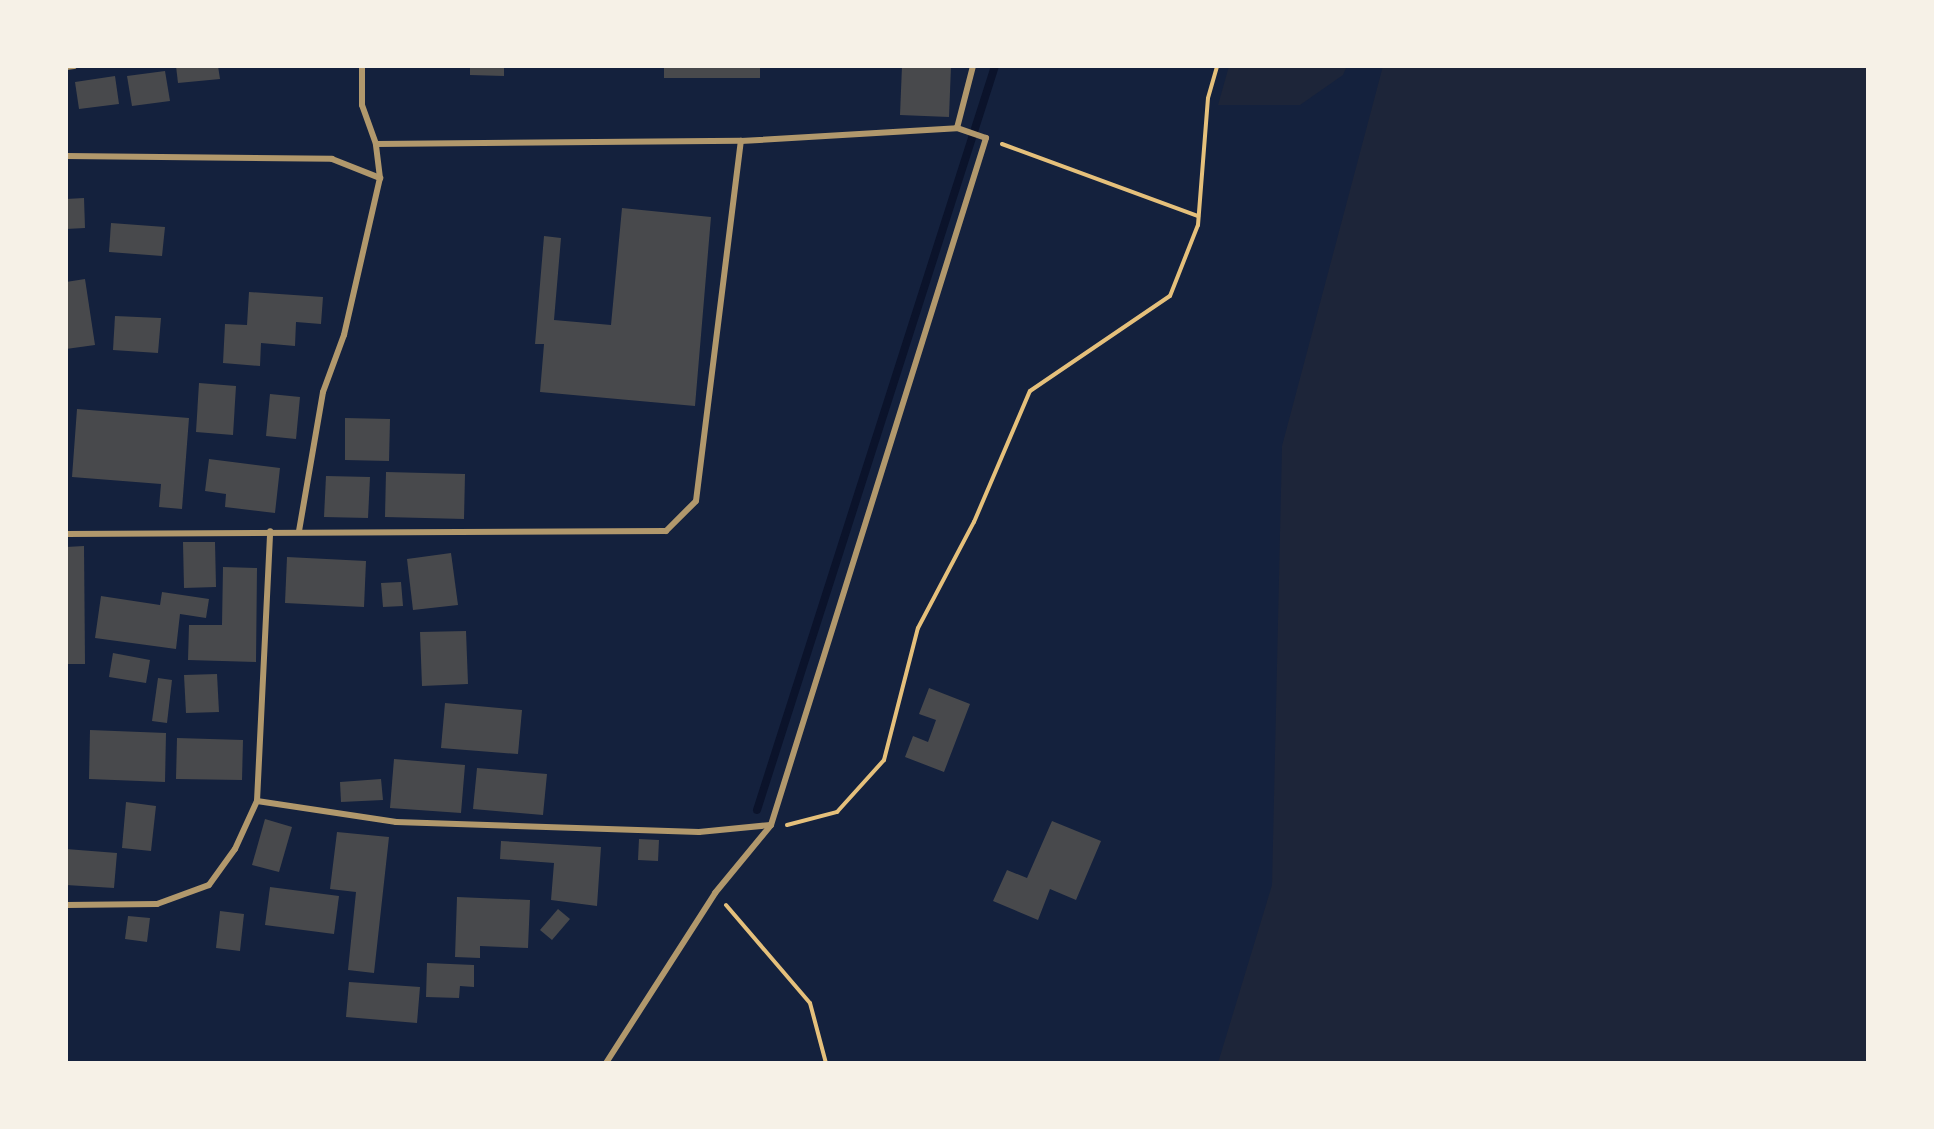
<!DOCTYPE html>
<html>
<head>
<meta charset="utf-8">
<style>
  body { margin:0 }
  #map { position:relative; width:1934px; height:1129px; overflow:hidden; background:#14213d; font-family:"Fira Sans Condensed",sans-serif }
  div>[style] { position:absolute }
  .green>* { inset:0; background:#1d2539 }
  .stream>* { height:8px; margin:-4px; padding:0 4px; transform-origin:4px; border-radius:4px; background:#0b132b }
  .building>* { inset:0; background:#48494c }
  .path>* { height:4px; margin:-2px; padding:0 2px; transform-origin:2px; border-radius:2px; background:#e5c07b }
  .minor>* { height:6px; margin:-3px; padding:0 3px; transform-origin:3px; border-radius:3px; background:#b1986c }
  span { translate:-50% -50%; white-space:nowrap; text-align:center; line-height:1.15; -webkit-text-stroke:4.5px #f6f1e7; paint-order:stroke }
  .frame { position:absolute; inset:0; border:68px solid #f6f1e7; pointer-events:none }
</style>
</head>
<body>
<div id="map">
  <div class="green">
    <i style="clip-path:polygon(1229px 66px,1347px 66px,1343px 75px,1300px 105px,1218px 105px)"></i>
    <i style="clip-path:polygon(1383px 66px,1868px 66px,1868px 1063px,1218px 1063px,1272px 885px,1282px 446px)"></i>
  </div>
  <div class="stream">
    <i style="left:757px;top:810px;width:781px;rotate:-72.26deg"></i>
  </div>
  <div class="building">
    <i style="clip-path:polygon(176px 66px,218px 66px,220px 79px,178px 83px)"></i>
    <i style="clip-path:polygon(470px 66px,504px 66px,504px 76px,470px 75px)"></i>
    <i style="clip-path:polygon(664px 66px,760px 66px,760px 78px,664px 78px)"></i>
    <i style="clip-path:polygon(902px 66px,951px 66px,949px 117px,900px 115px)"></i>
    <i style="clip-path:polygon(165px 71px,170px 101px,132px 106px,127px 76px)"></i>
    <i style="clip-path:polygon(115px 76px,119px 104px,79px 109px,75px 82px)"></i>
    <i style="clip-path:polygon(84px 198px,85px 228px,66px 229px,66px 199px)"></i>
    <i style="clip-path:polygon(622px 208px,711px 217px,695px 406px,540px 392px,544px 344px,535px 344px,544px 236px,561px 238px,554px 320px,611px 325px)"></i>
    <i style="clip-path:polygon(111px 223px,165px 227px,162px 256px,109px 252px)"></i>
    <i style="clip-path:polygon(85px 279px,95px 345px,66px 349px,66px 282px)"></i>
    <i style="clip-path:polygon(249px 292px,323px 297px,321px 324px,296px 322px,295px 346px,261px 343px,260px 366px,223px 363px,225px 324px,247px 325px)"></i>
    <i style="clip-path:polygon(115px 316px,161px 318px,158px 353px,113px 350px)"></i>
    <i style="clip-path:polygon(199px 383px,236px 386px,233px 435px,196px 432px)"></i>
    <i style="clip-path:polygon(270px 394px,300px 397px,296px 439px,266px 436px)"></i>
    <i style="clip-path:polygon(77px 409px,189px 418px,182px 509px,159px 507px,161px 484px,72px 477px)"></i>
    <i style="clip-path:polygon(345px 418px,390px 419px,389px 461px,345px 460px)"></i>
    <i style="clip-path:polygon(209px 459px,280px 468px,275px 513px,225px 507px,226px 494px,205px 491px)"></i>
    <i style="clip-path:polygon(386px 472px,465px 474px,464px 519px,385px 517px)"></i>
    <i style="clip-path:polygon(326px 476px,370px 477px,368px 518px,324px 517px)"></i>
    <i style="clip-path:polygon(183px 542px,215px 542px,216px 587px,184px 588px)"></i>
    <i style="clip-path:polygon(84px 546px,85px 664px,67px 664px,66px 547px)"></i>
    <i style="clip-path:polygon(451px 553px,458px 605px,413px 610px,407px 559px)"></i>
    <i style="clip-path:polygon(287px 557px,366px 561px,364px 607px,285px 603px)"></i>
    <i style="clip-path:polygon(223px 567px,257px 568px,256px 662px,188px 660px,189px 625px,222px 625px)"></i>
    <i style="clip-path:polygon(401px 582px,403px 606px,383px 607px,381px 583px)"></i>
    <i style="clip-path:polygon(162px 592px,209px 599px,206px 618px,180px 614px,176px 649px,95px 638px,101px 596px,160px 605px)"></i>
    <i style="clip-path:polygon(466px 631px,468px 684px,422px 686px,420px 632px)"></i>
    <i style="clip-path:polygon(113px 653px,150px 660px,146px 683px,109px 677px)"></i>
    <i style="clip-path:polygon(217px 674px,219px 712px,186px 713px,184px 675px)"></i>
    <i style="clip-path:polygon(158px 678px,172px 680px,167px 723px,152px 721px)"></i>
    <i style="clip-path:polygon(929px 688px,970px 704px,944px 772px,905px 757px,913px 736px,928px 742px,936px 720px,919px 714px)"></i>
    <i style="clip-path:polygon(445px 703px,522px 710px,518px 754px,441px 748px)"></i>
    <i style="clip-path:polygon(90px 730px,166px 733px,165px 782px,89px 779px)"></i>
    <i style="clip-path:polygon(177px 738px,243px 740px,242px 780px,176px 779px)"></i>
    <i style="clip-path:polygon(394px 759px,465px 765px,461px 813px,390px 808px)"></i>
    <i style="clip-path:polygon(477px 768px,547px 774px,543px 815px,473px 809px)"></i>
    <i style="clip-path:polygon(381px 779px,383px 800px,341px 802px,340px 782px)"></i>
    <i style="clip-path:polygon(126px 802px,156px 806px,151px 851px,122px 848px)"></i>
    <i style="clip-path:polygon(265px 819px,292px 827px,279px 872px,252px 865px)"></i>
    <i style="clip-path:polygon(1052px 821px,1101px 841px,1076px 900px,1050px 889px,1038px 920px,993px 901px,1007px 870px,1027px 878px)"></i>
    <i style="clip-path:polygon(337px 832px,389px 837px,374px 973px,348px 970px,356px 892px,330px 889px)"></i>
    <i style="clip-path:polygon(639px 839px,659px 840px,658px 861px,638px 860px)"></i>
    <i style="clip-path:polygon(501px 841px,601px 847px,597px 906px,551px 900px,554px 863px,500px 859px)"></i>
    <i style="clip-path:polygon(66px 849px,117px 853px,114px 888px,66px 885px)"></i>
    <i style="clip-path:polygon(270px 887px,339px 896px,334px 934px,265px 925px)"></i>
    <i style="clip-path:polygon(457px 897px,530px 900px,528px 948px,480px 946px,480px 958px,455px 957px)"></i>
    <i style="clip-path:polygon(558px 909px,570px 919px,552px 940px,540px 930px)"></i>
    <i style="clip-path:polygon(220px 911px,244px 914px,240px 951px,216px 948px)"></i>
    <i style="clip-path:polygon(128px 916px,150px 918px,147px 942px,125px 939px)"></i>
    <i style="clip-path:polygon(427px 963px,474px 965px,474px 987px,460px 986px,459px 998px,426px 997px)"></i>
    <i style="clip-path:polygon(349px 982px,420px 987px,417px 1023px,346px 1017px)"></i>
  </div>
  <div class="path">
    <i style="left:1002px;top:144px;width:209px;rotate:20.2deg"></i>
    <i style="left:787px;top:825px;width:52px;rotate:-14.6deg"></i>
    <i style="left:837px;top:812px;width:70px;rotate:-47.9deg"></i>
    <i style="left:884px;top:760px;width:136px;rotate:-75.6deg"></i>
    <i style="left:918px;top:628px;width:120px;rotate:-62.2deg"></i>
    <i style="left:974px;top:522px;width:142px;rotate:-66.9deg"></i>
    <i style="left:1030px;top:391px;width:169px;rotate:-34.2deg"></i>
    <i style="left:1170px;top:296px;width:76px;rotate:-68.5deg"></i>
    <i style="left:1198px;top:225px;width:127px;rotate:-85.5deg"></i>
    <i style="left:1208px;top:98px;width:33px;rotate:-74deg"></i>
    <i style="left:726px;top:905px;width:129px;rotate:49.4deg"></i>
    <i style="left:810px;top:1003px;width:62px;rotate:75.1deg"></i>
  </div>
  <div class="minor">
    <i style="left:66px;top:67px;width:8px;rotate:-7deg"></i>
    <i style="left:376px;top:144px;width:365px;rotate:-0.5deg"></i>
    <i style="left:741px;top:141px;width:216px;rotate:-3.4deg"></i>
    <i style="left:66px;top:156px;width:266px;rotate:0.6deg"></i>
    <i style="left:332px;top:159px;width:52px;rotate:21.6deg"></i>
    <i style="left:299px;top:531px;width:141px;rotate:-80.2deg"></i>
    <i style="left:323px;top:392px;width:61px;rotate:-69.8deg"></i>
    <i style="left:344px;top:335px;width:161px;rotate:-77.1deg"></i>
    <i style="left:380px;top:178px;width:34px;rotate:-97deg"></i>
    <i style="left:376px;top:144px;width:41px;rotate:-109.7deg"></i>
    <i style="left:362px;top:105px;width:39px;rotate:-90deg"></i>
    <i style="left:66px;top:534px;width:600px;rotate:-0.29deg"></i>
    <i style="left:666px;top:531px;width:42px;rotate:-45deg"></i>
    <i style="left:696px;top:501px;width:363px;rotate:-82.9deg"></i>
    <i style="left:257px;top:801px;width:141px;rotate:8.6deg"></i>
    <i style="left:396px;top:822px;width:303px;rotate:1.9deg"></i>
    <i style="left:699px;top:832px;width:72px;rotate:-5.6deg"></i>
    <i style="left:66px;top:905px;width:91px;rotate:-0.6deg"></i>
    <i style="left:157px;top:904px;width:55px;rotate:-20.1deg"></i>
    <i style="left:209px;top:885px;width:44px;rotate:-54.2deg"></i>
    <i style="left:235px;top:849px;width:53px;rotate:-65.4deg"></i>
    <i style="left:257px;top:801px;width:270px;rotate:-87.2deg"></i>
    <i style="left:606px;top:1063px;width:202px;rotate:-57.3deg"></i>
    <i style="left:715px;top:893px;width:88px;rotate:-50.5deg"></i>
    <i style="left:771px;top:825px;width:720px;rotate:-72.62deg"></i>
    <i style="left:986px;top:138px;width:31px;rotate:-161deg"></i>
    <i style="left:957px;top:128px;width:64px;rotate:-75.5deg"></i>
  </div>
  <div class="frame"></div>
</div>
</body>
</html>
